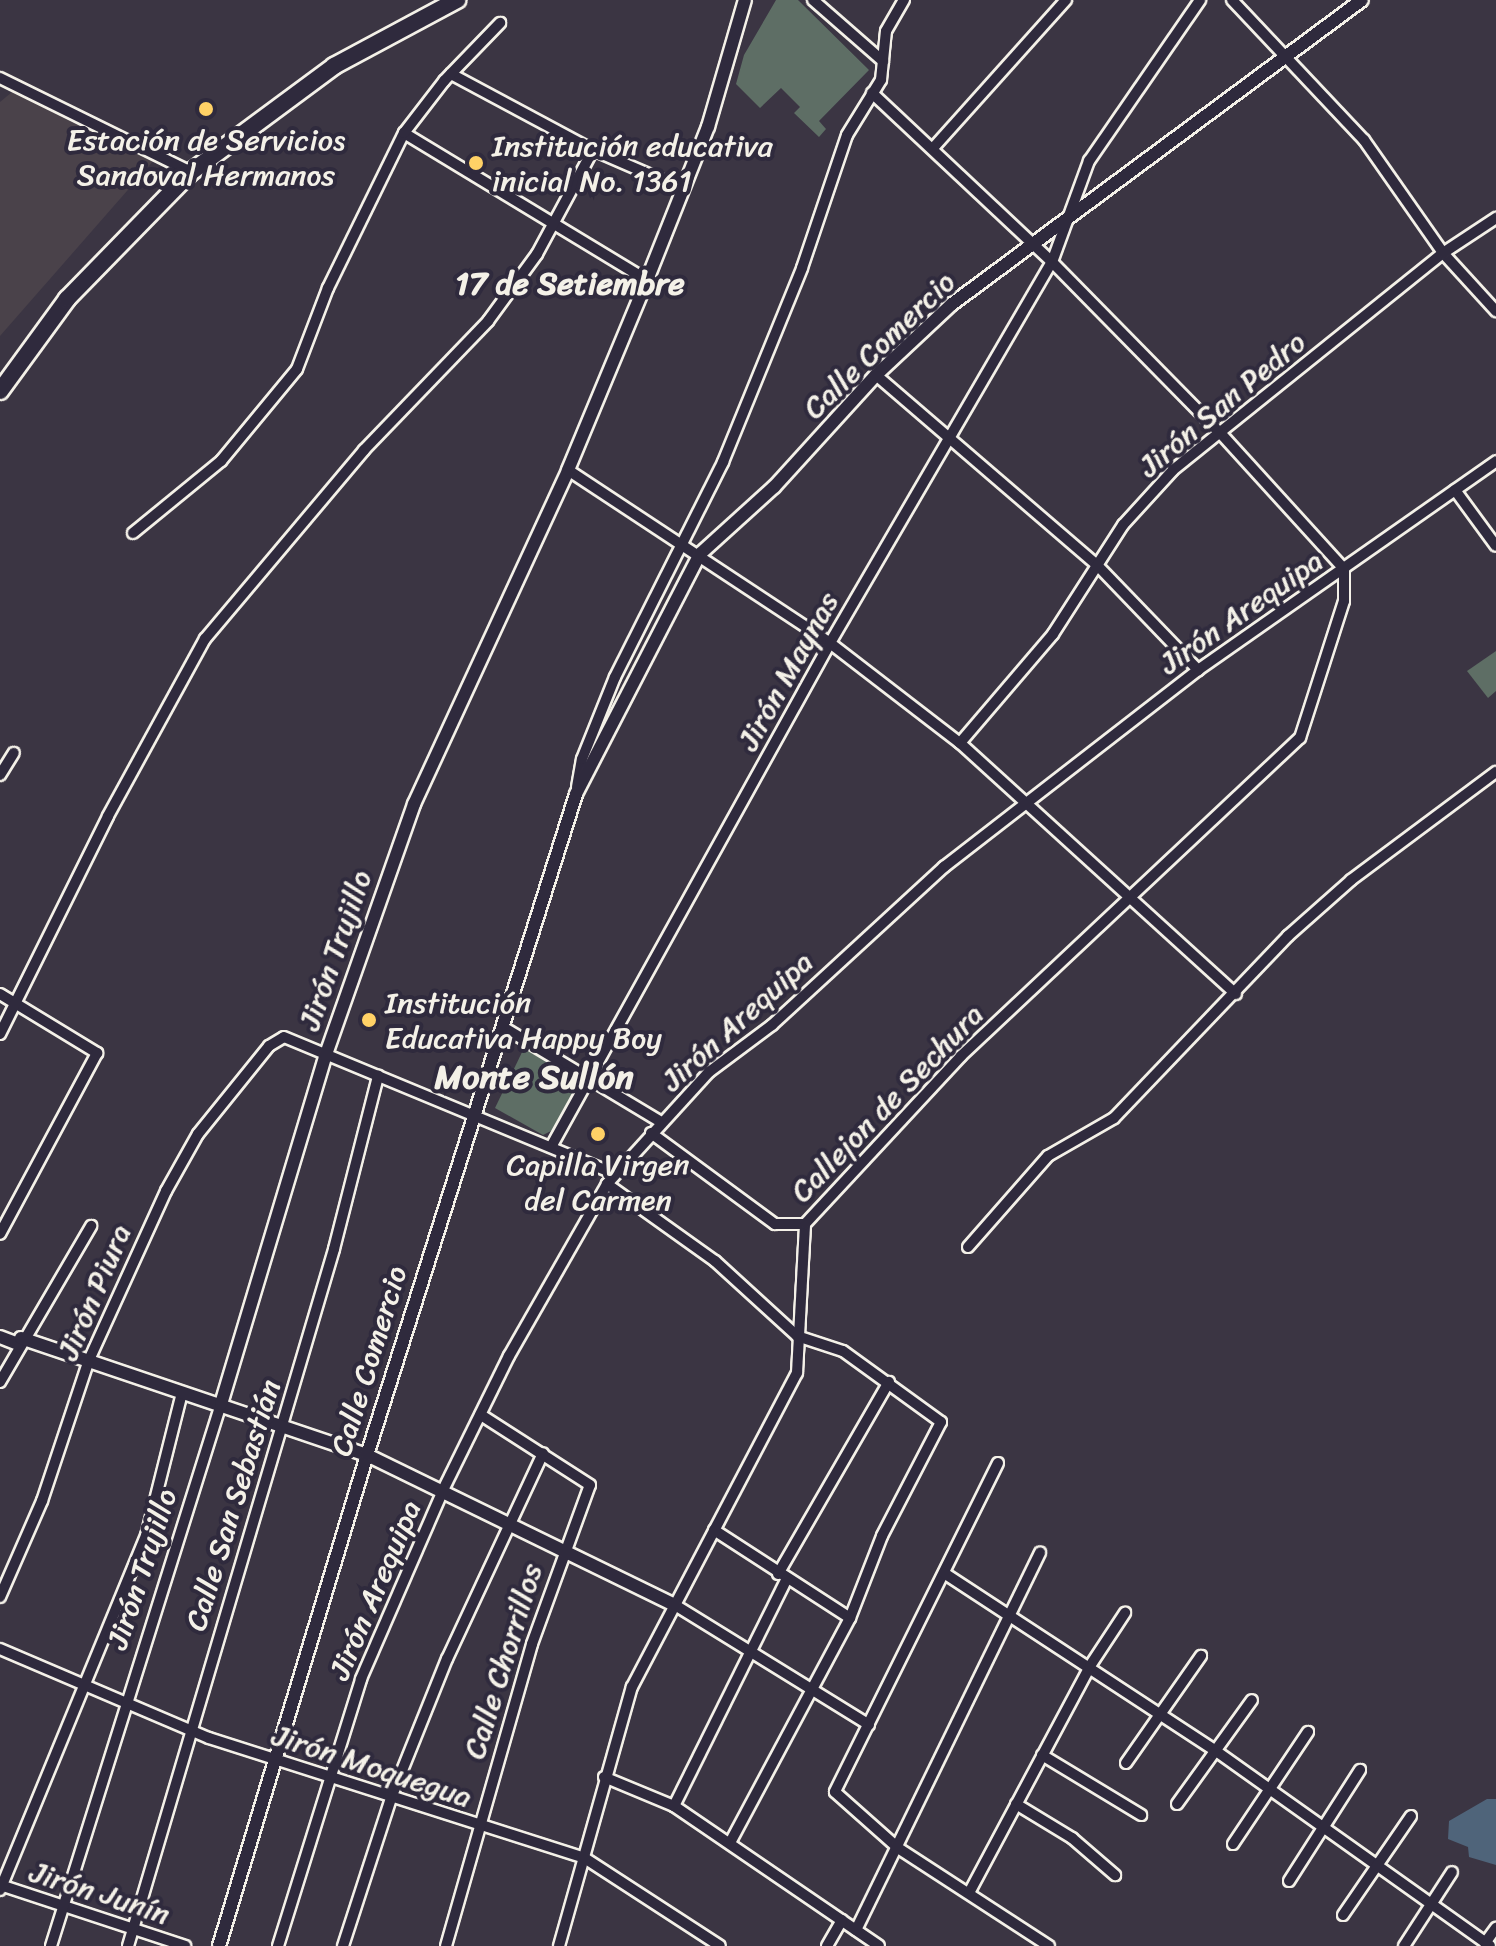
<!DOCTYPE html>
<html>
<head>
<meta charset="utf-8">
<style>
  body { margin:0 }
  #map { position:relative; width:1496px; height:1946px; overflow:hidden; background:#3b3543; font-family:Sriracha,sans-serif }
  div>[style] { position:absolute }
  .built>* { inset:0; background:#4a424a }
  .green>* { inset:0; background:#5e6e65 }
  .water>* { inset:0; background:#4f647a }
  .roads { filter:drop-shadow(2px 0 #f4f1e8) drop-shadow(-2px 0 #f4f1e8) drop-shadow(0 2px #f4f1e8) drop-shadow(0 -2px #f4f1e8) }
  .minor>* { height:10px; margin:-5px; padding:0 5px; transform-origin:5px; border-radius:5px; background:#2f2a3d }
  .tertiary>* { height:12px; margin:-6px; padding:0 6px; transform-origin:6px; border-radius:6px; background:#2f2a3d }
  .primary>* { height:16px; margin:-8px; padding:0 8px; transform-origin:8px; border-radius:8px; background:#2f2a3d }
  .dots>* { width:22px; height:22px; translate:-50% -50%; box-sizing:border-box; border:4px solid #2f2a3d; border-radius:50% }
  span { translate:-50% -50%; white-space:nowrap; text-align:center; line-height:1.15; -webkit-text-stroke:8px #2f2a3d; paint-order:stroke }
  .poi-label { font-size:30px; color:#f4f1e8 }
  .left { translate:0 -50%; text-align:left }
  .street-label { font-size:30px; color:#f4f1e8 }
  .neighbourhood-label { font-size:32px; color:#f4f1e8; font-weight:700 }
  .quarter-label { font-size:34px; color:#f4f1e8; font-weight:700 }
</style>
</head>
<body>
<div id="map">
  <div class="built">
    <i style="clip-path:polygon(12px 92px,155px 159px,0 336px,0 102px)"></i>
  </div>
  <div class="green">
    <i style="clip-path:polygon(776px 0,798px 0,869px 70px,819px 121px,826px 129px,819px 137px,794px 113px,800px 107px,781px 88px,760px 108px,736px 84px,744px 55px)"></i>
    <i style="clip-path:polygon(1496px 651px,1496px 691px,1488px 698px,1467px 671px)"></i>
    <i style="clip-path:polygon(525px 1046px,580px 1079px,553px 1130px,543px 1135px,495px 1108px)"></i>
  </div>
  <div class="water">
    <i style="clip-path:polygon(1487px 1799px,1496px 1799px,1496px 1865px,1469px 1857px,1468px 1847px,1448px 1839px,1449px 1821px)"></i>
  </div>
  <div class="roads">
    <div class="minor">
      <i style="left:813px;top:0;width:93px;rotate:41.1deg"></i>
      <i style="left:1232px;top:0;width:192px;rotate:46.7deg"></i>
      <i style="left:1364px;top:140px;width:138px;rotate:55deg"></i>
      <i style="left:1443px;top:253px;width:79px;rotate:47.6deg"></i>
      <i style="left:451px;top:74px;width:161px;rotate:28.2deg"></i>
      <i style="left:593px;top:150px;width:98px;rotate:23.4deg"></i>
      <i style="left:0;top:78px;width:213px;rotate:26.2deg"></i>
      <i style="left:404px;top:133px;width:284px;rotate:31.2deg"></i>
      <i style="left:934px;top:147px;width:198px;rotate:-48.1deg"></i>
      <i style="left:876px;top:375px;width:291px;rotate:40.7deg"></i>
      <i style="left:1097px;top:565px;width:146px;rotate:46.1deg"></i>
      <i style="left:568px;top:470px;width:314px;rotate:33.4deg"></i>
      <i style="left:830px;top:643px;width:164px;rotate:37.6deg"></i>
      <i style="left:960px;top:743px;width:373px;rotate:42.3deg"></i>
      <i style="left:1455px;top:490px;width:69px;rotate:53.8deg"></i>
      <i style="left:133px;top:533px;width:114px;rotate:-39.3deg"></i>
      <i style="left:221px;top:461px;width:119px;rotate:-50.4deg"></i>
      <i style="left:297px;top:369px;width:87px;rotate:-69.1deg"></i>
      <i style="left:328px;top:288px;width:173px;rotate:-63.9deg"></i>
      <i style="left:404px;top:133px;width:66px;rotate:-52.4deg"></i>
      <i style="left:444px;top:81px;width:81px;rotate:-46deg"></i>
      <i style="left:960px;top:743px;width:143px;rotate:-49.5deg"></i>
      <i style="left:1053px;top:634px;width:130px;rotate:-57.3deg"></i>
      <i style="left:1123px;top:525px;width:74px;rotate:-47.7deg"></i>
      <i style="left:1173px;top:470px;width:346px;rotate:-38.8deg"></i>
      <i style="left:1443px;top:253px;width:64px;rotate:-33.4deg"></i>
      <i style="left:0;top:775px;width:26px;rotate:-58deg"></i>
      <i style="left:577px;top:787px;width:28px;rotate:-80deg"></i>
      <i style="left:582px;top:759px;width:88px;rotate:-68.1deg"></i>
      <i style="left:615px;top:677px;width:241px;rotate:-63.3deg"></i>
      <i style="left:723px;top:462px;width:209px;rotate:-67.8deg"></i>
      <i style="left:802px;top:268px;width:140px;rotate:-71.3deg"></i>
      <i style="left:847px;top:135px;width:65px;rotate:-58.3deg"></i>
      <i style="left:881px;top:80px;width:49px;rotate:-84.2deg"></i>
      <i style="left:886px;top:31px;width:36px;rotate:-60deg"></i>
      <i style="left:0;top:994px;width:114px;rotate:31.3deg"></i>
      <i style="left:97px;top:1053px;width:205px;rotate:118.2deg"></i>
      <i style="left:503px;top:1027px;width:184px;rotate:31deg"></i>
      <i style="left:0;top:1034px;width:243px;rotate:-63.6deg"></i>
      <i style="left:108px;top:816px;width:202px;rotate:-61.3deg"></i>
      <i style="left:205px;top:639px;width:247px;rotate:-49.9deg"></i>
      <i style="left:364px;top:450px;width:179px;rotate:-46.1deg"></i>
      <i style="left:488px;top:321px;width:83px;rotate:-53.8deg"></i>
      <i style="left:537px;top:254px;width:118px;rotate:-61.7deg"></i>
      <i style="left:651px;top:1133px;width:154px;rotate:36.3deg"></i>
      <i style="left:775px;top:1224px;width:30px"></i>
      <i style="left:551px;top:1147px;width:576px;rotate:-61.03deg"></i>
      <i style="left:830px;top:643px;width:441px;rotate:-59.8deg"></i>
      <i style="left:1052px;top:262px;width:108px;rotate:-69.9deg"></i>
      <i style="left:1089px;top:161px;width:196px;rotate:-55.4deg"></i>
      <i style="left:607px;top:1184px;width:133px;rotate:35.5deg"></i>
      <i style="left:715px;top:1261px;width:111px;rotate:42.4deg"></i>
      <i style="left:797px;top:1336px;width:48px;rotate:18.1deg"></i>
      <i style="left:843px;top:1351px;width:121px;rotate:35.9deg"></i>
      <i style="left:941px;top:1422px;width:128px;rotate:117.4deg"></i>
      <i style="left:882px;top:1536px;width:88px;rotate:111.3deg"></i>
      <i style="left:850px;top:1618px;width:253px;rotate:118.1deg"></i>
      <i style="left:968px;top:1247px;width:121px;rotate:-48.7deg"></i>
      <i style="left:1048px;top:1156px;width:76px;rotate:-29.9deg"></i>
      <i style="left:1114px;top:1118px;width:252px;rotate:-46.3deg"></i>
      <i style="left:1288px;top:936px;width:84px;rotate:-41.6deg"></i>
      <i style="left:1351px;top:880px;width:181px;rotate:-36.7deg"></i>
      <i style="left:0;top:1382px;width:181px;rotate:-59.7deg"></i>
      <i style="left:998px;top:1463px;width:367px;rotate:116.4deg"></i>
      <i style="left:835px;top:1792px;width:84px;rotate:41.6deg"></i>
      <i style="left:898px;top:1848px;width:180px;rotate:33deg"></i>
      <i style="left:714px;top:1530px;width:162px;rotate:32.9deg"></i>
      <i style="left:944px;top:1573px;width:325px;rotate:33.2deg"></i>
      <i style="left:1216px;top:1751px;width:336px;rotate:35.4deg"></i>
      <i style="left:778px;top:1574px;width:222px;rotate:-60deg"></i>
      <i style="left:0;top:1597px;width:105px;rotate:-66.4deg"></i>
      <i style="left:42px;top:1501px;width:149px;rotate:-71.6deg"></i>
      <i style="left:89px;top:1360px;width:186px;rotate:-65.5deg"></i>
      <i style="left:166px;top:1191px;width:65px;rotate:-60.7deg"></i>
      <i style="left:198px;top:1134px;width:113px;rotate:-51.1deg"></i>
      <i style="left:269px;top:1046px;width:17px;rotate:-31deg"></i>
      <i style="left:284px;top:1037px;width:358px;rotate:22.5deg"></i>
      <i style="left:675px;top:1605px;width:228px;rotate:31.7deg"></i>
      <i style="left:0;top:1649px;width:227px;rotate:23.1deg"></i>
      <i style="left:209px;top:1738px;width:392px;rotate:17.7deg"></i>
      <i style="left:583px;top:1857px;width:163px;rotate:33deg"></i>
      <i style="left:1042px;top:1755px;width:116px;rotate:31.2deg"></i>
      <i style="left:1126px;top:1763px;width:131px;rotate:-55deg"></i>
      <i style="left:604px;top:1777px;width:76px;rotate:22.5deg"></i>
      <i style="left:674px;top:1806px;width:248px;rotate:34.3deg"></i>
      <i style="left:1016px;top:1804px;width:66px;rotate:31.3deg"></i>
      <i style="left:1072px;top:1838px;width:57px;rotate:40.7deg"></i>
      <i style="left:1177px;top:1804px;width:128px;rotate:-54.2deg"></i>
      <i style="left:674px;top:1806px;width:252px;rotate:-63.6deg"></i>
      <i style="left:1233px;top:1844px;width:135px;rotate:-56.2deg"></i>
      <i style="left:1289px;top:1881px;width:132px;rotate:-57.4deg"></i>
      <i style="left:0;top:1885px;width:195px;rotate:18.2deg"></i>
      <i style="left:0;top:1890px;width:383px;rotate:-67.6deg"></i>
      <i style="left:146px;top:1536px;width:147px;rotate:-75.9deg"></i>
      <i style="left:969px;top:1893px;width:257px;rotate:-61.9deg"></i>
      <i style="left:1090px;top:1666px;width:64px;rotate:-56.6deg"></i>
      <i style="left:1343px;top:1915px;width:120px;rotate:-55.5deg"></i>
      <i style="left:856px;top:1930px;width:420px;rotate:-64deg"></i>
      <i style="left:1485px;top:1943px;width:19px;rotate:-54deg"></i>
      <i style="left:51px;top:1946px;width:568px;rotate:-72.59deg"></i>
      <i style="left:128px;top:1946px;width:727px;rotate:-73.53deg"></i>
      <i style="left:334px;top:1249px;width:179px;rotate:-75.7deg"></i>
      <i style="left:278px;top:1946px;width:280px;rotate:-72.7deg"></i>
      <i style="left:361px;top:1679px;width:206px;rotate:-66.5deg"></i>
      <i style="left:443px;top:1490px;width:149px;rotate:-63.8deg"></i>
      <i style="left:509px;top:1356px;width:198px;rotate:-60.3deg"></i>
      <i style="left:607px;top:1184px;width:151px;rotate:-47.7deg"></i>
      <i style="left:709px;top:1072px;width:79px;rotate:-36.7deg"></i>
      <i style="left:772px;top:1025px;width:234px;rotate:-42.6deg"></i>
      <i style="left:944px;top:867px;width:321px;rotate:-37.8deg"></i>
      <i style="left:1198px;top:670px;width:364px;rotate:-35deg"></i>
      <i style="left:343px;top:1946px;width:156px;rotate:-72deg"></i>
      <i style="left:391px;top:1798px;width:150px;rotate:-68.1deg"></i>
      <i style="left:447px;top:1659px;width:227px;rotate:-65deg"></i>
      <i style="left:446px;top:1946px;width:314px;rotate:-74.1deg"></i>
      <i style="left:532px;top:1644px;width:169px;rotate:-70deg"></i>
      <i style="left:590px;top:1485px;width:130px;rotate:-147.3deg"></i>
      <i style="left:559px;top:1946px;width:269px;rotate:-74.3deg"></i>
      <i style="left:632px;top:1687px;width:355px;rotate:-62.3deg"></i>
      <i style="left:797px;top:1373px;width:149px;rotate:-86.9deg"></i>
      <i style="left:805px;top:1224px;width:229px;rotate:-47.1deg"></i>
      <i style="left:961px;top:1056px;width:465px;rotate:-43.2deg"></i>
      <i style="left:1300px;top:738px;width:144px;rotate:-72.2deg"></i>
      <i style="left:1344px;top:601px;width:32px;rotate:-90deg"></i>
      <i style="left:1344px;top:569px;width:183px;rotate:-132.3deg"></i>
      <i style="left:1221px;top:434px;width:241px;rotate:-134.5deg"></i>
      <i style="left:1052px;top:262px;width:247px;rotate:-136.8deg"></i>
      <i style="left:827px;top:1946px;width:30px;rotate:-60deg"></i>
      <i style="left:1404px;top:1946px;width:88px;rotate:-57deg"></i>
    </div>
    <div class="tertiary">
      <i style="left:0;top:1337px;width:19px;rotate:21deg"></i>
      <i style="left:21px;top:1338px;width:365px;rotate:18.7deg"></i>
      <i style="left:367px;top:1455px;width:343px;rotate:26deg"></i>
      <i style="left:221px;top:1404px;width:362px;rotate:-73.3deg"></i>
      <i style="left:325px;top:1057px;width:268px;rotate:-70.6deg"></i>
      <i style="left:414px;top:804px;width:368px;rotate:-65.2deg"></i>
      <i style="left:568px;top:470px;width:206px;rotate:-67.4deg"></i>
      <i style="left:647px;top:280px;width:165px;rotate:-68.3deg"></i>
      <i style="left:708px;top:127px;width:132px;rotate:-73.8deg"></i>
      <i style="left:219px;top:1946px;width:513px;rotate:-73.23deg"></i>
      <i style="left:367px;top:1455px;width:693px;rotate:-72.45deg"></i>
      <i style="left:576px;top:794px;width:270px;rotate:-62.7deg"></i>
      <i style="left:700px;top:554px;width:100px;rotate:-42.2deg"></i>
      <i style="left:774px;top:487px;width:151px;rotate:-47.7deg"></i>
      <i style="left:876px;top:375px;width:104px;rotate:-43.1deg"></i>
      <i style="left:952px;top:304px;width:510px;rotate:-36.56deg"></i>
    </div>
    <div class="primary">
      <i style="left:0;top:391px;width:114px;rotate:-53.9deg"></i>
      <i style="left:67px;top:299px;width:177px;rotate:-45.7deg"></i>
      <i style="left:191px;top:172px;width:178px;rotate:-36.5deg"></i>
      <i style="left:334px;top:66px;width:140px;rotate:-28.2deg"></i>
    </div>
  </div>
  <div class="dots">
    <i style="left:206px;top:109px;background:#ffd166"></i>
    <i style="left:476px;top:163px;background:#ffd166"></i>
    <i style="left:369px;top:1020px;background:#ffd166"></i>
    <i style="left:598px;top:1134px;background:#ffd166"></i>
  </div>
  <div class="poi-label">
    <span style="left:206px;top:157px">Estación de Servicios<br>Sandoval Hermanos</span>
    <span class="left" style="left:492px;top:163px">Institución educativa<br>inicial No. 1361</span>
    <span class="left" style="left:385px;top:1020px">Institución<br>Educativa Happy Boy</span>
    <span style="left:598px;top:1182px">Capilla Virgen<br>del Carmen</span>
  </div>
  <div class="street-label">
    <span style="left:879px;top:345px;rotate:-44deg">Calle Comercio</span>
    <span style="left:1222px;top:404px;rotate:-40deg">Jirón San Pedro</span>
    <span style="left:1241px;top:612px;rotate:-35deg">Jirón Arequipa</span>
    <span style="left:788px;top:671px;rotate:-61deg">Jirón Maynas</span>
    <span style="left:335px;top:950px;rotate:-71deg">Jirón Trujillo</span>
    <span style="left:737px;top:1021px;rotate:-42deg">Jirón Arequipa</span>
    <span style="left:887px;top:1103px;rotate:-46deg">Callejon de Sechura</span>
    <span style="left:94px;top:1292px;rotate:-67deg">Jirón Piura</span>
    <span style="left:369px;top:1361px;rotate:-73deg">Calle Comercio</span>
    <span style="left:233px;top:1505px;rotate:-73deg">Calle San Sebastián</span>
    <span style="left:142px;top:1569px;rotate:-72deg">Jirón Trujillo</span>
    <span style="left:375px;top:1590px;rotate:-67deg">Jirón Arequipa</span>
    <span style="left:503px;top:1661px;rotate:-73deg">Calle Chorrillos</span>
    <span style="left:372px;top:1766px;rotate:18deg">Jirón Moquegua</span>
    <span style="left:100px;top:1893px;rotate:18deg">Jirón Junín</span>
  </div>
  <div class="neighbourhood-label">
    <span style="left:570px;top:284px">17 de Setiembre</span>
  </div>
  <div class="quarter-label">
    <span style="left:534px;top:1078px">Monte Sullón</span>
  </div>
</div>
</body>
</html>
